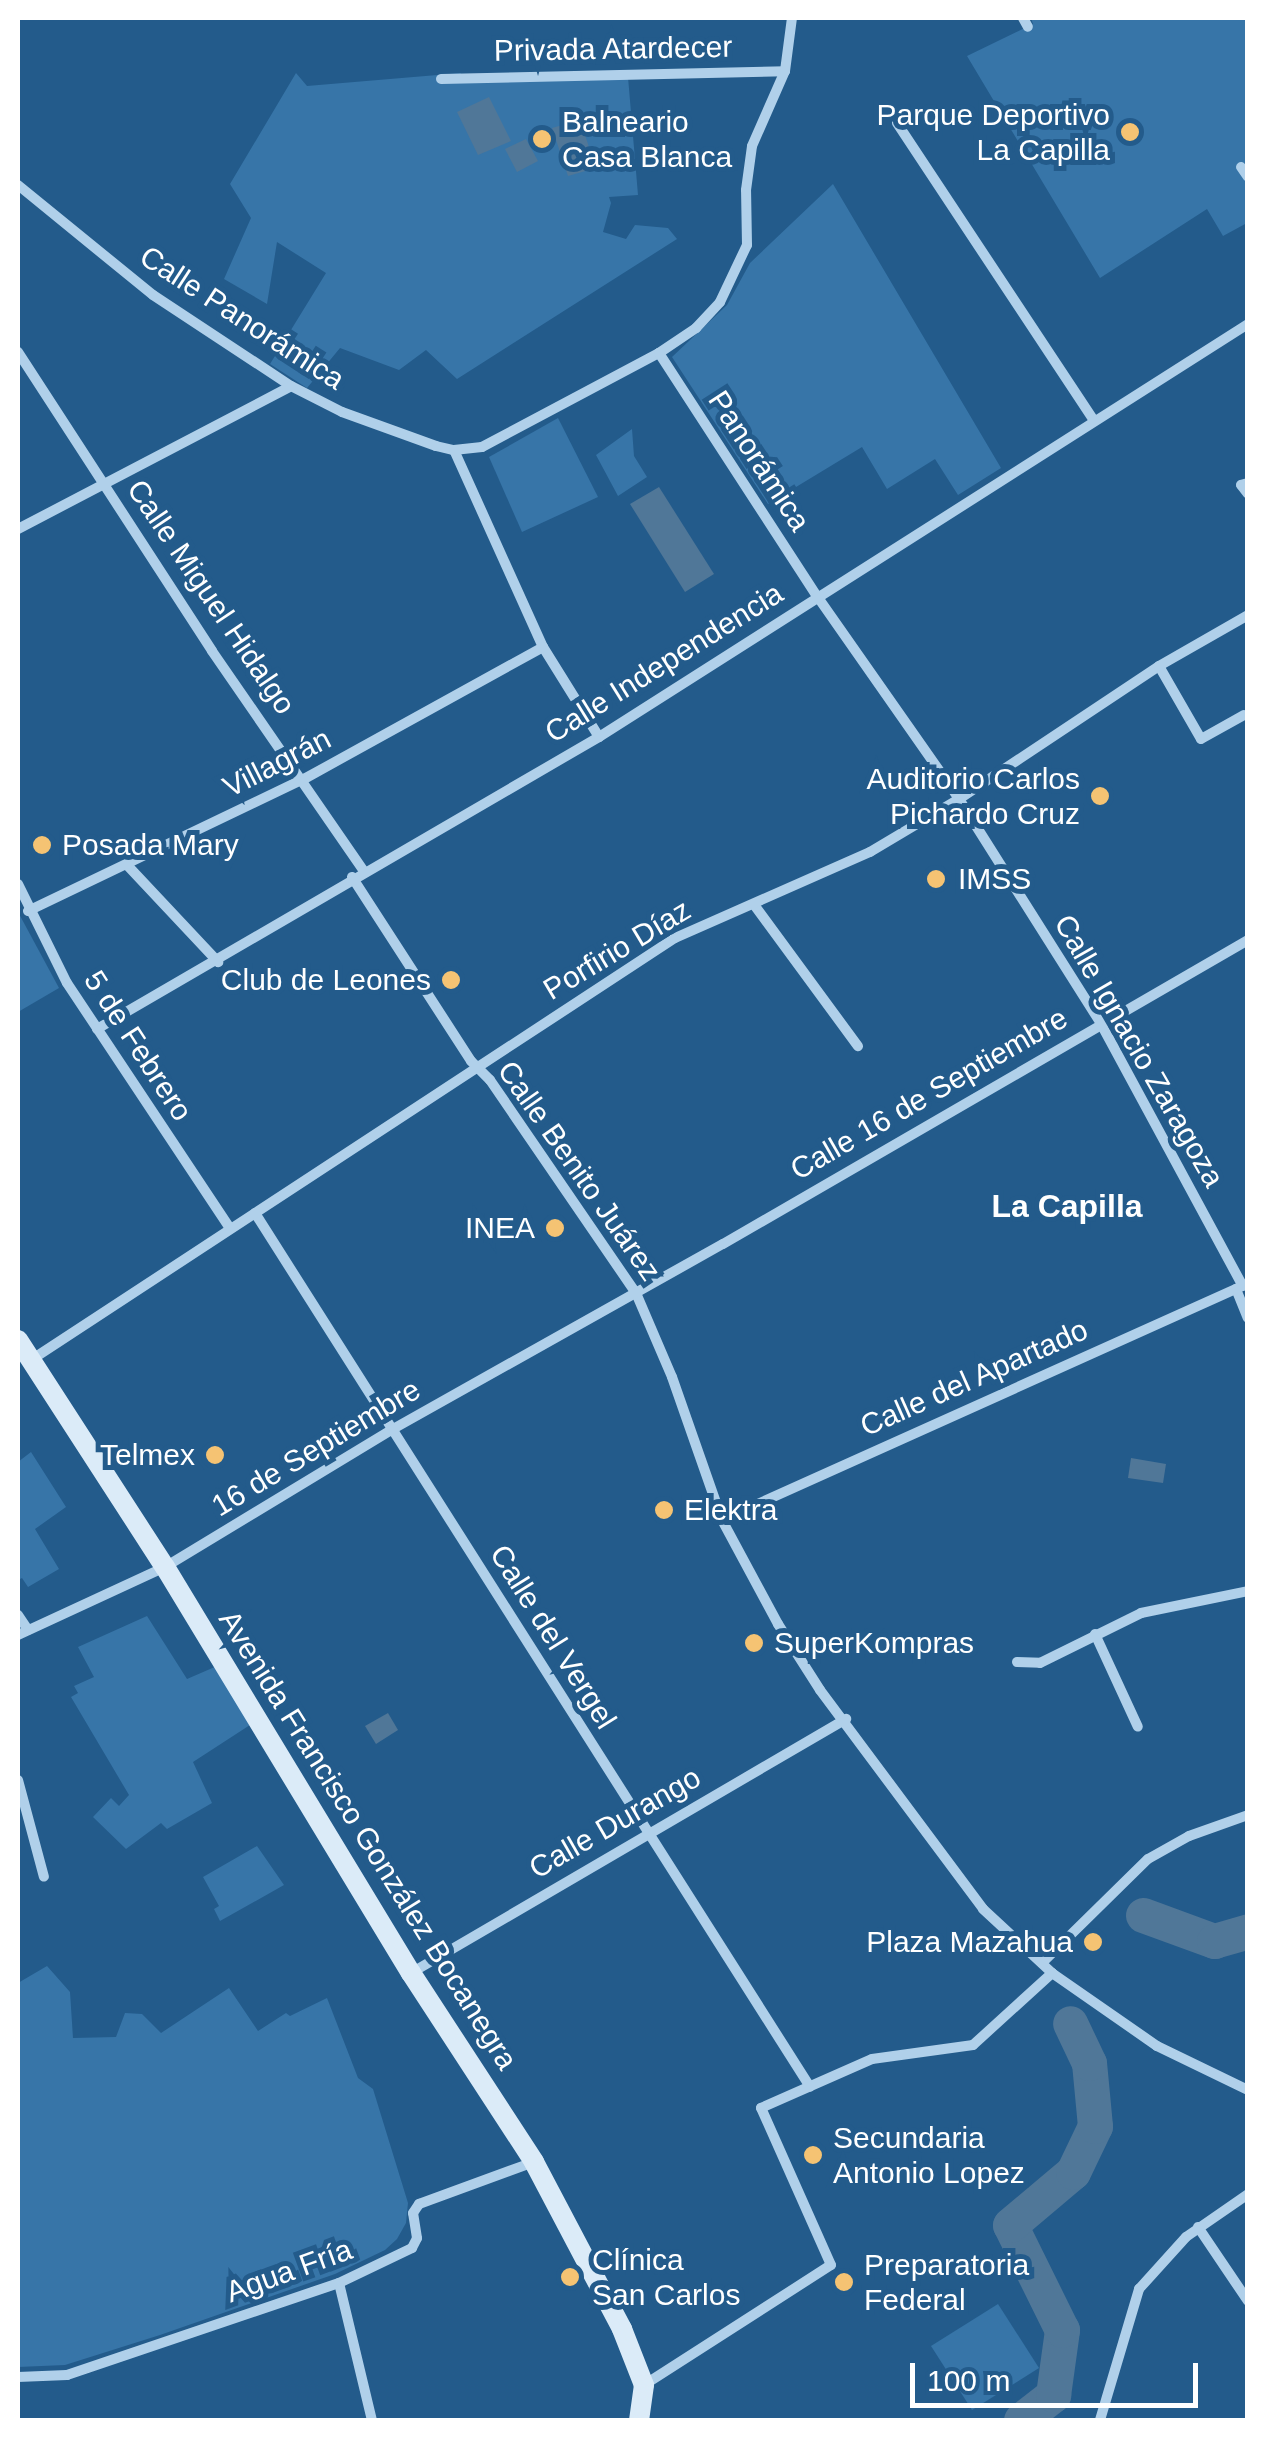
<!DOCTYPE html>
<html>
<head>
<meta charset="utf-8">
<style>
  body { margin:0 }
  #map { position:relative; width:1265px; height:2438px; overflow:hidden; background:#235b8b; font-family:Helvetica,sans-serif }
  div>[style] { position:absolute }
  .green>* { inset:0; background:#3775a8 }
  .water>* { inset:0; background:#507798 }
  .river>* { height:35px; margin:-17.5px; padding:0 17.5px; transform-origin:17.5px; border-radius:17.5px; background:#507798 }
  .street>* { height:10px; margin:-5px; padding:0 5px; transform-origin:5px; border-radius:5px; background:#b0d0ea }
  .secondary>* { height:20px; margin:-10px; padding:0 10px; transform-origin:10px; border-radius:10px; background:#dbebf8 }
  .dots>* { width:28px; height:28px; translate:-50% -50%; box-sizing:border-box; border:5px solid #235b8b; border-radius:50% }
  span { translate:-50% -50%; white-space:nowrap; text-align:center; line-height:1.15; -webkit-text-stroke:10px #235b8b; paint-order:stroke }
  .street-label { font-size:30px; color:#fff }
  .poi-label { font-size:30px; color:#fff }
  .right { translate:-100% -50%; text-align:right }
  .left { translate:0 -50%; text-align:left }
  .neighbourhood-label { font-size:32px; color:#fff; font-weight:700 }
  .frame { position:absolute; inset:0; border:20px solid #fff; pointer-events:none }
  .scale { position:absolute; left:910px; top:2363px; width:288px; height:45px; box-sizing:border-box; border:5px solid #fff; border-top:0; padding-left:12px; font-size:30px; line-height:35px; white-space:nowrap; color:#fff; -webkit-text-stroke:8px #235b8b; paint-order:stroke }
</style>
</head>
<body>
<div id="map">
  <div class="green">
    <i style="clip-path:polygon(1031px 18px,1247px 18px,1247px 223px,1223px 236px,1207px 209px,1100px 278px,967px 56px,1033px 24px)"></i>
    <i style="clip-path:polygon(296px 73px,307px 86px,461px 73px,458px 81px,628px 77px,638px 195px,609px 197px,611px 203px,603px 232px,626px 239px,635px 225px,668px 228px,677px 239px,457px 379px,426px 350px,399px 370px,340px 348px,307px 388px,270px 364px,326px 273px,277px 242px,267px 304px,224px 279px,251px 218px,230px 184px)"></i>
    <i style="clip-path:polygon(833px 184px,1001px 468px,958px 495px,935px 459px,887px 489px,862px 447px,768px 504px,672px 357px,727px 305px,750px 263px)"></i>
    <i style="clip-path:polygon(558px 418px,598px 497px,522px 532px,489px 457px)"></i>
    <i style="clip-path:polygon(632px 429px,634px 456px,647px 477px,618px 496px,596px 455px)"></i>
    <i style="clip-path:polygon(18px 912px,59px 988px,18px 1012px)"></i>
    <i style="clip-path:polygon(31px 1452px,66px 1507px,35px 1529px,59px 1569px,28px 1587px,22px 1578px,18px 1580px,18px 1462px)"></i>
    <i style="clip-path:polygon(147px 1616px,187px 1679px,217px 1666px,250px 1725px,193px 1762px,212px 1803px,167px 1829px,161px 1823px,126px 1849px,93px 1817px,111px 1798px,119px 1806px,129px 1795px,71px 1697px,78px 1693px,74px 1686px,94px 1677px,78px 1647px)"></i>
    <i style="clip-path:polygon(257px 1846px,284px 1885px,220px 1921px,214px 1909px,219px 1906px,203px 1877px)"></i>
    <i style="clip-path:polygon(47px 1966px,70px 1992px,73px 2038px,116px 2037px,125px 2013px,142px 2014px,161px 2033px,229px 1988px,258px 2031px,286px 2013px,290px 2016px,327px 1998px,358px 2078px,373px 2089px,408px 2203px,406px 2223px,397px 2239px,385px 2250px,335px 2274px,160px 2335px,65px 2365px,18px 2367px,18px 1983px)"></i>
    <i style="clip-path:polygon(998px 2304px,1039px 2368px,972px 2410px,931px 2346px)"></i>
  </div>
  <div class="water">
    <i style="clip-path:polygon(489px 97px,511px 141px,478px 155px,457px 112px)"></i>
    <i style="clip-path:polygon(580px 120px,596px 168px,568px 176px,552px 128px)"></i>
    <i style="clip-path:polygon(526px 139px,538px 161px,517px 172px,505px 149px)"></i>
    <i style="clip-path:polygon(659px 487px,714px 574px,685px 592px,630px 504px)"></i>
    <i style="clip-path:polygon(1131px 1458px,1166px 1464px,1163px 1483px,1128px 1478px)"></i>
    <i style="clip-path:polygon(388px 1713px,398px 1730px,376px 1744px,365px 1726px)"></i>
  </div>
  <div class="river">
    <i style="left:1143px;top:1915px;width:76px;rotate:20.1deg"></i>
    <i style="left:1214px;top:1941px;width:35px;rotate:-16deg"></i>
    <i style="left:1021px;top:2420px;width:41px;rotate:-38deg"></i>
    <i style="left:1053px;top:2395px;width:66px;rotate:-82.1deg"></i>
    <i style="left:1062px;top:2330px;width:117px;rotate:-116.3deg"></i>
    <i style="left:1010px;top:2225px;width:82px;rotate:-40.1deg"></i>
    <i style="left:1073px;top:2172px;width:51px;rotate:-64.4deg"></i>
    <i style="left:1095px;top:2126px;width:63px;rotate:-95.4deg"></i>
    <i style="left:1089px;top:2063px;width:44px;rotate:-115.4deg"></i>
  </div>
  <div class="street">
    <i style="left:1023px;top:18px;width:10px;rotate:61deg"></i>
    <i style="left:441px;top:79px;width:344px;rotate:-1.3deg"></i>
    <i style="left:897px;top:123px;width:355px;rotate:56.5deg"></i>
    <i style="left:1241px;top:167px;width:12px;rotate:55deg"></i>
    <i style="left:18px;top:185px;width:174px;rotate:39.2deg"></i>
    <i style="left:153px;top:295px;width:165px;rotate:33.4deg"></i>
    <i style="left:291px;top:386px;width:57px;rotate:27deg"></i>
    <i style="left:342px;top:412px;width:100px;rotate:19.9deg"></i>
    <i style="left:436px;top:446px;width:18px;rotate:13deg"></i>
    <i style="left:454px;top:450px;width:28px;rotate:-6deg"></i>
    <i style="left:482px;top:447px;width:200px;rotate:-28deg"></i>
    <i style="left:659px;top:353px;width:45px;rotate:-34deg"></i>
    <i style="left:696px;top:328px;width:35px;rotate:-47deg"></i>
    <i style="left:720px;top:302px;width:63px;rotate:-64.7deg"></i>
    <i style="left:747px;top:245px;width:55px;rotate:-91deg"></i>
    <i style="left:746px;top:190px;width:44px;rotate:-82.2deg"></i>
    <i style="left:752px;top:146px;width:82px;rotate:-66.3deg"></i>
    <i style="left:785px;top:71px;width:53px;rotate:-82.5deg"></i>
    <i style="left:18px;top:352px;width:356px;rotate:57deg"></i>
    <i style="left:212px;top:651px;width:267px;rotate:55.4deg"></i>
    <i style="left:659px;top:353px;width:290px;rotate:57deg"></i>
    <i style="left:817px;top:596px;width:248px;rotate:55deg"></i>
    <i style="left:959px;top:799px;width:264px;rotate:57.7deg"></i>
    <i style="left:1100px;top:1022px;width:300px;rotate:61.6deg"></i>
    <i style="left:454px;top:450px;width:216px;rotate:65.7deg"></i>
    <i style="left:543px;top:647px;width:106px;rotate:58.1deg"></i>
    <i style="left:1248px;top:483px;width:7px;rotate:164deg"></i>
    <i style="left:1241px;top:485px;width:11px;rotate:52deg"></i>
    <i style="left:18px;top:529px;width:308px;rotate:-27.6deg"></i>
    <i style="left:1159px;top:666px;width:84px;rotate:60.1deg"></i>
    <i style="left:1201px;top:739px;width:49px;rotate:-29.2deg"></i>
    <i style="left:128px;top:866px;width:132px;rotate:46.8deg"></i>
    <i style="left:352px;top:877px;width:219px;rotate:57.1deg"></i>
    <i style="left:471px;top:1061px;width:27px;rotate:45deg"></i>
    <i style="left:490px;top:1080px;width:258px;rotate:55.6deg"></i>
    <i style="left:636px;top:1293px;width:91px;rotate:66.8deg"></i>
    <i style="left:672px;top:1377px;width:151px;rotate:70.7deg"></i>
    <i style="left:722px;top:1520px;width:118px;rotate:61.7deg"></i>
    <i style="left:778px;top:1624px;width:78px;rotate:57.5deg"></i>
    <i style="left:820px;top:1690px;width:273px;rotate:53.3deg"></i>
    <i style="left:983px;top:1909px;width:94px;rotate:42.8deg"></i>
    <i style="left:1052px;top:1973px;width:128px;rotate:34.8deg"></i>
    <i style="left:1157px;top:2046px;width:101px;rotate:25.8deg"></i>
    <i style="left:18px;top:884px;width:110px;rotate:63.7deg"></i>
    <i style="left:67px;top:983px;width:294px;rotate:56.4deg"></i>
    <i style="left:755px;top:906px;width:174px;rotate:53.7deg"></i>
    <i style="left:28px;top:911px;width:306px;rotate:-25.6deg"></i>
    <i style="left:304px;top:779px;width:273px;rotate:-28.9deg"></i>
    <i style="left:97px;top:1029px;width:581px;rotate:-30.19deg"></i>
    <i style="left:599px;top:737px;width:769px;rotate:-32.47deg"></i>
    <i style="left:255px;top:1213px;width:1035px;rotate:57.58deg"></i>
    <i style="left:1236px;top:1289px;width:31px;rotate:68deg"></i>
    <i style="left:31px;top:1360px;width:770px;rotate:-33.24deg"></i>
    <i style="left:675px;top:938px;width:213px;rotate:-23.8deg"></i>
    <i style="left:870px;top:852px;width:104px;rotate:-30.8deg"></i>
    <i style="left:959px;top:799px;width:240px;rotate:-33.6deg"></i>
    <i style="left:1159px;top:666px;width:103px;rotate:-29.8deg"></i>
    <i style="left:722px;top:1520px;width:576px;rotate:-24.21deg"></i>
    <i style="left:18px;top:1615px;width:18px;rotate:56deg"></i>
    <i style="left:1095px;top:1634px;width:102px;rotate:65.2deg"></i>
    <i style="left:18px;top:1635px;width:162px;rotate:-24.8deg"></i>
    <i style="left:165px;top:1567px;width:267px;rotate:-31.2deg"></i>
    <i style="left:393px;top:1429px;width:378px;rotate:-29.3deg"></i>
    <i style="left:723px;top:1244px;width:607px;rotate:-30.07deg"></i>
    <i style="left:1017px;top:1662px;width:23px;rotate:2deg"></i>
    <i style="left:1040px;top:1663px;width:113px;rotate:-26.3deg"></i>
    <i style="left:1141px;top:1613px;width:109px;rotate:-11.6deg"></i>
    <i style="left:18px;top:1780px;width:100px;rotate:75deg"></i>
    <i style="left:1042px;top:1963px;width:148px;rotate:-44.5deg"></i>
    <i style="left:1148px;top:1859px;width:47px;rotate:-29.3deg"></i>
    <i style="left:1189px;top:1836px;width:63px;rotate:-19.6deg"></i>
    <i style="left:411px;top:1973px;width:504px;rotate:-30.28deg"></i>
    <i style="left:1198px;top:2227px;width:89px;rotate:56deg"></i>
    <i style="left:339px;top:2283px;width:141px;rotate:76.5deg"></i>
    <i style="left:18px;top:2377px;width:49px;rotate:-2.3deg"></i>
    <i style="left:67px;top:2375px;width:287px;rotate:-18.7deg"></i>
    <i style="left:339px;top:2283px;width:81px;rotate:-25.6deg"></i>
    <i style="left:412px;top:2248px;width:11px;rotate:-63deg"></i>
    <i style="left:417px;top:2238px;width:25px;rotate:-99deg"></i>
    <i style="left:413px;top:2213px;width:11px;rotate:-56deg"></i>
    <i style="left:419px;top:2204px;width:122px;rotate:-20.1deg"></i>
    <i style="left:644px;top:2385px;width:222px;rotate:-32.7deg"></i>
    <i style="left:831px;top:2265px;width:172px;rotate:-114deg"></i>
    <i style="left:761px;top:2108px;width:121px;rotate:-23.8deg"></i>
    <i style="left:872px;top:2059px;width:102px;rotate:-7.9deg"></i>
    <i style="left:973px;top:2045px;width:107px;rotate:-42.3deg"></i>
    <i style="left:1100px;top:2420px;width:137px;rotate:-73.4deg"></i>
    <i style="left:1139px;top:2289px;width:70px;rotate:-47.9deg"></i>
    <i style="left:1186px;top:2237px;width:75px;rotate:-34.7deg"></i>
  </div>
  <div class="secondary">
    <i style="left:18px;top:1340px;width:270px;rotate:57.1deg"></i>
    <i style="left:165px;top:1567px;width:475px;rotate:58.8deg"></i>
    <i style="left:411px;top:1973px;width:225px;rotate:56.9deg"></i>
    <i style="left:534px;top:2162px;width:189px;rotate:62.2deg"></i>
    <i style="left:622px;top:2329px;width:60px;rotate:68.6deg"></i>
    <i style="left:644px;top:2385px;width:35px;rotate:98deg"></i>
  </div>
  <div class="dots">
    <i style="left:1130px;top:132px;background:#f5c373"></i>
    <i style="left:542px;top:139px;background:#f5c373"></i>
    <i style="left:1100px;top:796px;background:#f5c373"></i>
    <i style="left:42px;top:845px;background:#f5c373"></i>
    <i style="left:936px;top:879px;background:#f5c373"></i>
    <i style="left:451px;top:980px;background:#f5c373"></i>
    <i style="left:555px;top:1228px;background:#f5c373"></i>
    <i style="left:215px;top:1455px;background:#f5c373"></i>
    <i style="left:664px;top:1510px;background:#f5c373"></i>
    <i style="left:754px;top:1643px;background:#f5c373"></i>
    <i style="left:1093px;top:1942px;background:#f5c373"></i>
    <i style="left:813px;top:2155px;background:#f5c373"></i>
    <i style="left:570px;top:2277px;background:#f5c373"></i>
    <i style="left:844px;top:2282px;background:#f5c373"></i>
  </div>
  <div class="street-label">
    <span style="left:613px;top:49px;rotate:-1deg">Privada Atardecer</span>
    <span style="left:242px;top:318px;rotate:33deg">Calle Panorámica</span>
    <span style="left:759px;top:461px;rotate:57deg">Panorámica</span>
    <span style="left:211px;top:597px;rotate:56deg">Calle Miguel Hidalgo</span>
    <span style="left:664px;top:663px;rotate:-32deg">Calle Independencia</span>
    <span style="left:277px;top:763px;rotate:-27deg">Villagrán</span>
    <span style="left:617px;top:950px;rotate:-31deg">Porfirio Díaz</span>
    <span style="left:138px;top:1046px;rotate:57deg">5 de Febrero</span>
    <span style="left:1139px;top:1051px;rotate:60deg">Calle Ignacio Zaragoza</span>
    <span style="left:929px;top:1094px;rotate:-30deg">Calle 16 de Septiembre</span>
    <span style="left:579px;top:1171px;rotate:55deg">Calle Benito Juárez</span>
    <span style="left:974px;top:1378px;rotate:-24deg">Calle del Apartado</span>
    <span style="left:316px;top:1448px;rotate:-31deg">16 de Septiembre</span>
    <span style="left:553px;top:1637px;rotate:58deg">Calle del Vergel</span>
    <span style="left:615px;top:1823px;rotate:-30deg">Calle Durango</span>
    <span style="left:368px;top:1840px;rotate:58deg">Avenida Francisco González Bocanegra</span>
    <span style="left:289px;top:2271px;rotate:-20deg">Agua Fría</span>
  </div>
  <div class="poi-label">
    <span class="right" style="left:1110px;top:132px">Parque Deportivo<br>La Capilla</span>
    <span class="left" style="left:562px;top:139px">Balneario<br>Casa Blanca</span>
    <span class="right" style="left:1080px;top:796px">Auditorio Carlos<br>Pichardo Cruz</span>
    <span class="left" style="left:62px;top:845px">Posada Mary</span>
    <span class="left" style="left:958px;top:879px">IMSS</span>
    <span class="right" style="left:431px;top:980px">Club de Leones</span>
    <span class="right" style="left:535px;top:1228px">INEA</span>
    <span class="right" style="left:195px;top:1455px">Telmex</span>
    <span class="left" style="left:684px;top:1510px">Elektra</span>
    <span class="left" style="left:774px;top:1643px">SuperKompras</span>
    <span class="right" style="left:1073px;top:1942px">Plaza Mazahua</span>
    <span class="left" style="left:833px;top:2155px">Secundaria<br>Antonio Lopez</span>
    <span class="left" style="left:592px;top:2277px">Clínica<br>San Carlos</span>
    <span class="left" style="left:864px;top:2282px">Preparatoria<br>Federal</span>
  </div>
  <div class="neighbourhood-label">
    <span style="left:1067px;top:1206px">La Capilla</span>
  </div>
  <div class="frame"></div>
  <div class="scale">100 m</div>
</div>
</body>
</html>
